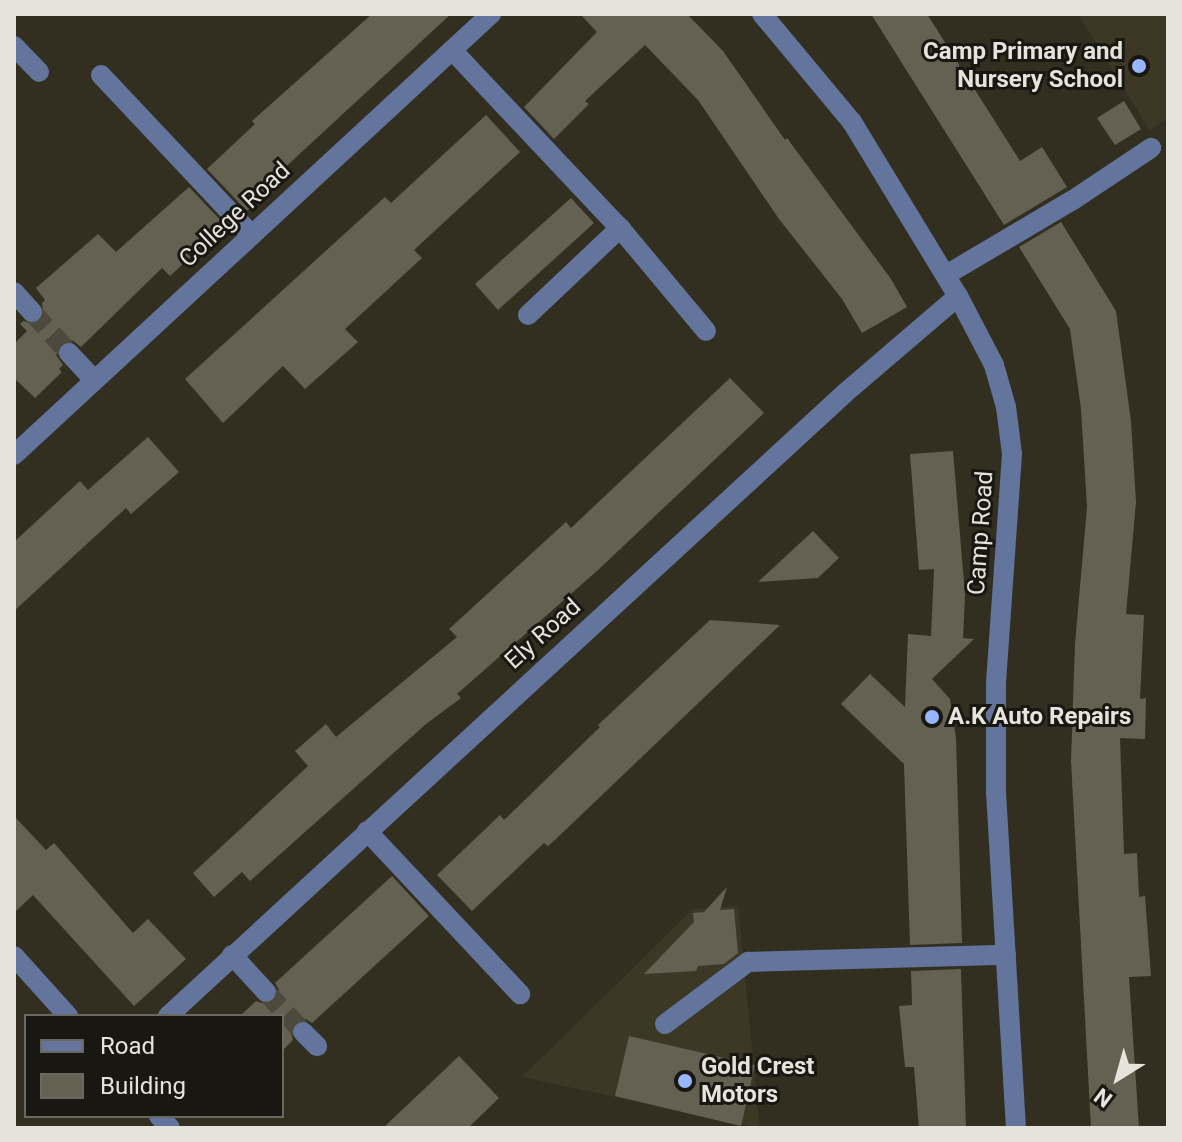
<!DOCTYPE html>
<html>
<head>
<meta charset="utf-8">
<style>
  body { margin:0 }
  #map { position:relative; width:1182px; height:1142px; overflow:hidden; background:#322f21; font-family:Roboto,sans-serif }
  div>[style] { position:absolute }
  .built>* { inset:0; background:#3d3825 }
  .building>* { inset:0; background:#656152 }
  .minor-tunnel>* { height:20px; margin-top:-10px; transform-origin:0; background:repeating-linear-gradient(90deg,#4d4a3d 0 20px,transparent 0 30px) }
  .minor>* { height:20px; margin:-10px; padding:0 10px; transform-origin:10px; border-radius:10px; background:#63749d }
  .dots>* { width:22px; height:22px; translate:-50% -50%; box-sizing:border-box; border:4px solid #181711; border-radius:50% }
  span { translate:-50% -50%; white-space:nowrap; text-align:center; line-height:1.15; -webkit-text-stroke:6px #181711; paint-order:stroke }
  .poi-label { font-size:24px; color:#e5e3da; font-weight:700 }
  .right { translate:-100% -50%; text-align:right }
  .left { translate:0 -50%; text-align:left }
  .street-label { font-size:24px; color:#e5e3da }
  .frame { position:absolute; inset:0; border:16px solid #e5e3da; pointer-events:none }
  .legend { position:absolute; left:24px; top:1014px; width:260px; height:104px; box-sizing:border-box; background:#181711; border:2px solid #6a6961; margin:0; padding:10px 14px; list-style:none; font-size:24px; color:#e5e3da }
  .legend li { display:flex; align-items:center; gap:16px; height:40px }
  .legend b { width:40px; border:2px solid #6a6961 }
  .north { position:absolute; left:1078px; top:1038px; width:80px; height:80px; -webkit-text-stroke:6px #181711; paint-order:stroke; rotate:217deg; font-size:22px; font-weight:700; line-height:32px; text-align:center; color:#e5e3da }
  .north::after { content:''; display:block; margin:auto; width:28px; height:36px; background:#e5e3da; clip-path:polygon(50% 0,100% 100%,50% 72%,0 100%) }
</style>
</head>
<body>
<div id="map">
  <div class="built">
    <i style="clip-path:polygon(1078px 14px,1168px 14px,1168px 118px,1150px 131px)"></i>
    <i style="clip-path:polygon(738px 906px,760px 1128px,522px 1077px,693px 909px)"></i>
  </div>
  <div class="building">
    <i style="clip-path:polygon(372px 14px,451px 14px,266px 185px,270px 189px,247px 211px,207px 169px,255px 124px,252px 121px)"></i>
    <i style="clip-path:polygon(580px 14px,687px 14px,723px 51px,785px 140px,787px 138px,891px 279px,907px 307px,862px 333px,842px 299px,779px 219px,698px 100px,645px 45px,585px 101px,589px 104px,554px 139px,524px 107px,597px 32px)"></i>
    <i style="clip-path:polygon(871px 14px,927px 14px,1020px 161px,1042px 147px,1067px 187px,1004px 225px)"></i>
    <i style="clip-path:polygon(1124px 101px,1141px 129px,1115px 145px,1097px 118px)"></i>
    <i style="clip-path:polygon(486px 115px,520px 152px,414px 250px,422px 258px,345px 329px,358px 342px,305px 389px,283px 366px,223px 423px,185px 379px,385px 197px,391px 203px)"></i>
    <i style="clip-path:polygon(189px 187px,225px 225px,170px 276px,162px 268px,81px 347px,72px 340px,61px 343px,56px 355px,63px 365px,59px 369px,62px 372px,35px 398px,14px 378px,14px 344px,27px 331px,20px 324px,23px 321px,35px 324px,44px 317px,42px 303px,45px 300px,36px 288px,98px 234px,116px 252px)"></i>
    <i style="clip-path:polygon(571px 198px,594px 223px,498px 310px,475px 284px)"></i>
    <i style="clip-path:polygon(1061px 222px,1116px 311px,1131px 421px,1136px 502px,1126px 614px,1144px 615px,1140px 699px,1146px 698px,1145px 739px,1120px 738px,1124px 854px,1137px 853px,1139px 897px,1145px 896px,1151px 976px,1129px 977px,1139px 1128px,1091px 1128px,1071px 761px,1075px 644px,1087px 507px,1081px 409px,1070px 329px,1019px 247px)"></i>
    <i style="clip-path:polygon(730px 378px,764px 413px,598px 570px,457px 694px,461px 698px,426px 724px,250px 881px,242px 872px,214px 897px,193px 873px,308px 766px,295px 751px,326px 724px,336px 737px,457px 637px,449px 629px,566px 522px,571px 528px)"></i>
    <i style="clip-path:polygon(148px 437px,179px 472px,131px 514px,126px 508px,14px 611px,14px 542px,80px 481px,88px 490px)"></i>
    <i style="clip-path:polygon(953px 451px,965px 595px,963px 638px,974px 639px,932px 679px,950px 699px,956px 738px,962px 943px,910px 945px,904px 764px,841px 704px,870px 674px,905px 707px,908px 634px,931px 636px,934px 569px,919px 570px,910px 454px)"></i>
    <i style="clip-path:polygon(813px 531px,839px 558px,818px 578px,758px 582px)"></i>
    <i style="clip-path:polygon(710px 620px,780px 625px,556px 839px,548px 846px,544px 843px,472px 911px,437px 875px,500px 815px,504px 820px,600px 727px,598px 725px)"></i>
    <i style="clip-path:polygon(14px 816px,46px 850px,54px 843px,133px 933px,148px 919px,186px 959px,134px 1006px,33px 895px,14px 913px)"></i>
    <i style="clip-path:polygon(392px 876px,429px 916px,312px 1023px,306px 1019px,294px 1022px,290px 1029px,293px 1040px,282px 1051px,282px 1016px,240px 1016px,256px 1001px,268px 1005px,275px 1001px,279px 990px,275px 983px)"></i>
    <i style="clip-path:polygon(727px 887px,720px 910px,734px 909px,738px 953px,724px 964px,698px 966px,696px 971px,644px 974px,694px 922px,693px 913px,704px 912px)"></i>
    <i style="clip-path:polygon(961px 969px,966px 1128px,919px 1128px,914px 1067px,905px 1067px,899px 1006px,912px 1005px,911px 971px)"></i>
    <i style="clip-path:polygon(629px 1036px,755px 1065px,741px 1126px,615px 1096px)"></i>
    <i style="clip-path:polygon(459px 1056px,499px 1098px,468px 1128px,383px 1128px)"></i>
  </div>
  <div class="minor-tunnel">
    <i style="left:32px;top:312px;width:55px;rotate:47.9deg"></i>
    <i style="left:266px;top:992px;width:54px;rotate:47.2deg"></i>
  </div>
  <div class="minor">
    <i style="left:762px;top:14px;width:141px;rotate:50.2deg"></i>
    <i style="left:852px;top:122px;width:204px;rotate:58.7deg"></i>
    <i style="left:958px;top:296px;width:78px;rotate:62.4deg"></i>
    <i style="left:994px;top:365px;width:44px;rotate:74.1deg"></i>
    <i style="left:1006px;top:407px;width:47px;rotate:82.7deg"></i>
    <i style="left:1012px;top:454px;width:230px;rotate:94deg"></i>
    <i style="left:996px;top:683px;width:109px;rotate:90deg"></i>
    <i style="left:996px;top:792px;width:337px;rotate:86.6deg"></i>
    <i style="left:14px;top:46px;width:36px;rotate:46deg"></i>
    <i style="left:452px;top:50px;width:245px;rotate:46.7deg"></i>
    <i style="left:101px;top:75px;width:220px;rotate:46.7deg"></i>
    <i style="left:946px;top:275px;width:147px;rotate:-30.6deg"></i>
    <i style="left:1073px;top:200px;width:94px;rotate:-33.7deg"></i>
    <i style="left:14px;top:292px;width:27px;rotate:48deg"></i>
    <i style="left:528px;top:315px;width:127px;rotate:-43.4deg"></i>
    <i style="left:620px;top:228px;width:134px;rotate:50.1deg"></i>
    <i style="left:69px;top:353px;width:37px;rotate:47deg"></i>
    <i style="left:14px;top:455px;width:650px;rotate:-42.75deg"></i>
    <i style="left:367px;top:831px;width:224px;rotate:46.8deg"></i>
    <i style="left:232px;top:955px;width:50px;rotate:47.4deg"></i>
    <i style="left:14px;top:956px;width:81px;rotate:48deg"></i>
    <i style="left:168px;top:1016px;width:920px;rotate:-42.62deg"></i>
    <i style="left:845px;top:393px;width:149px;rotate:-40.6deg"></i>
    <i style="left:665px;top:1024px;width:104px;rotate:-36.8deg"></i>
    <i style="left:748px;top:962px;width:258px;rotate:-1.6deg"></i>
    <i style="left:303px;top:1032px;width:20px;rotate:45deg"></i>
    <i style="left:159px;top:1116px;width:16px;rotate:47deg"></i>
  </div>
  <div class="dots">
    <i style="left:1139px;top:66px;background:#98b6fd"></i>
    <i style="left:932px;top:717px;background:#98b6fd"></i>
    <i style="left:685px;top:1081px;background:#98b6fd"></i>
  </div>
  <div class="poi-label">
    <span class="right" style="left:1123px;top:66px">Camp Primary and<br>Nursery School</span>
    <span class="left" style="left:948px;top:717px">A.K Auto Repairs</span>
    <span class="left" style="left:701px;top:1081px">Gold Crest<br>Motors</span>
  </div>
  <div class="street-label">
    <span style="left:235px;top:215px;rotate:-43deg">College Road</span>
    <span style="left:981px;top:533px;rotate:-86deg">Camp Road</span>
    <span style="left:543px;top:634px;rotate:-42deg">Ely Road</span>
  </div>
  <div class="frame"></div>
  <ul class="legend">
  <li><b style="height:10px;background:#63749d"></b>Road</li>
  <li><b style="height:22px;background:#656152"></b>Building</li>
  </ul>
  <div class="north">N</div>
</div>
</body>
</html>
